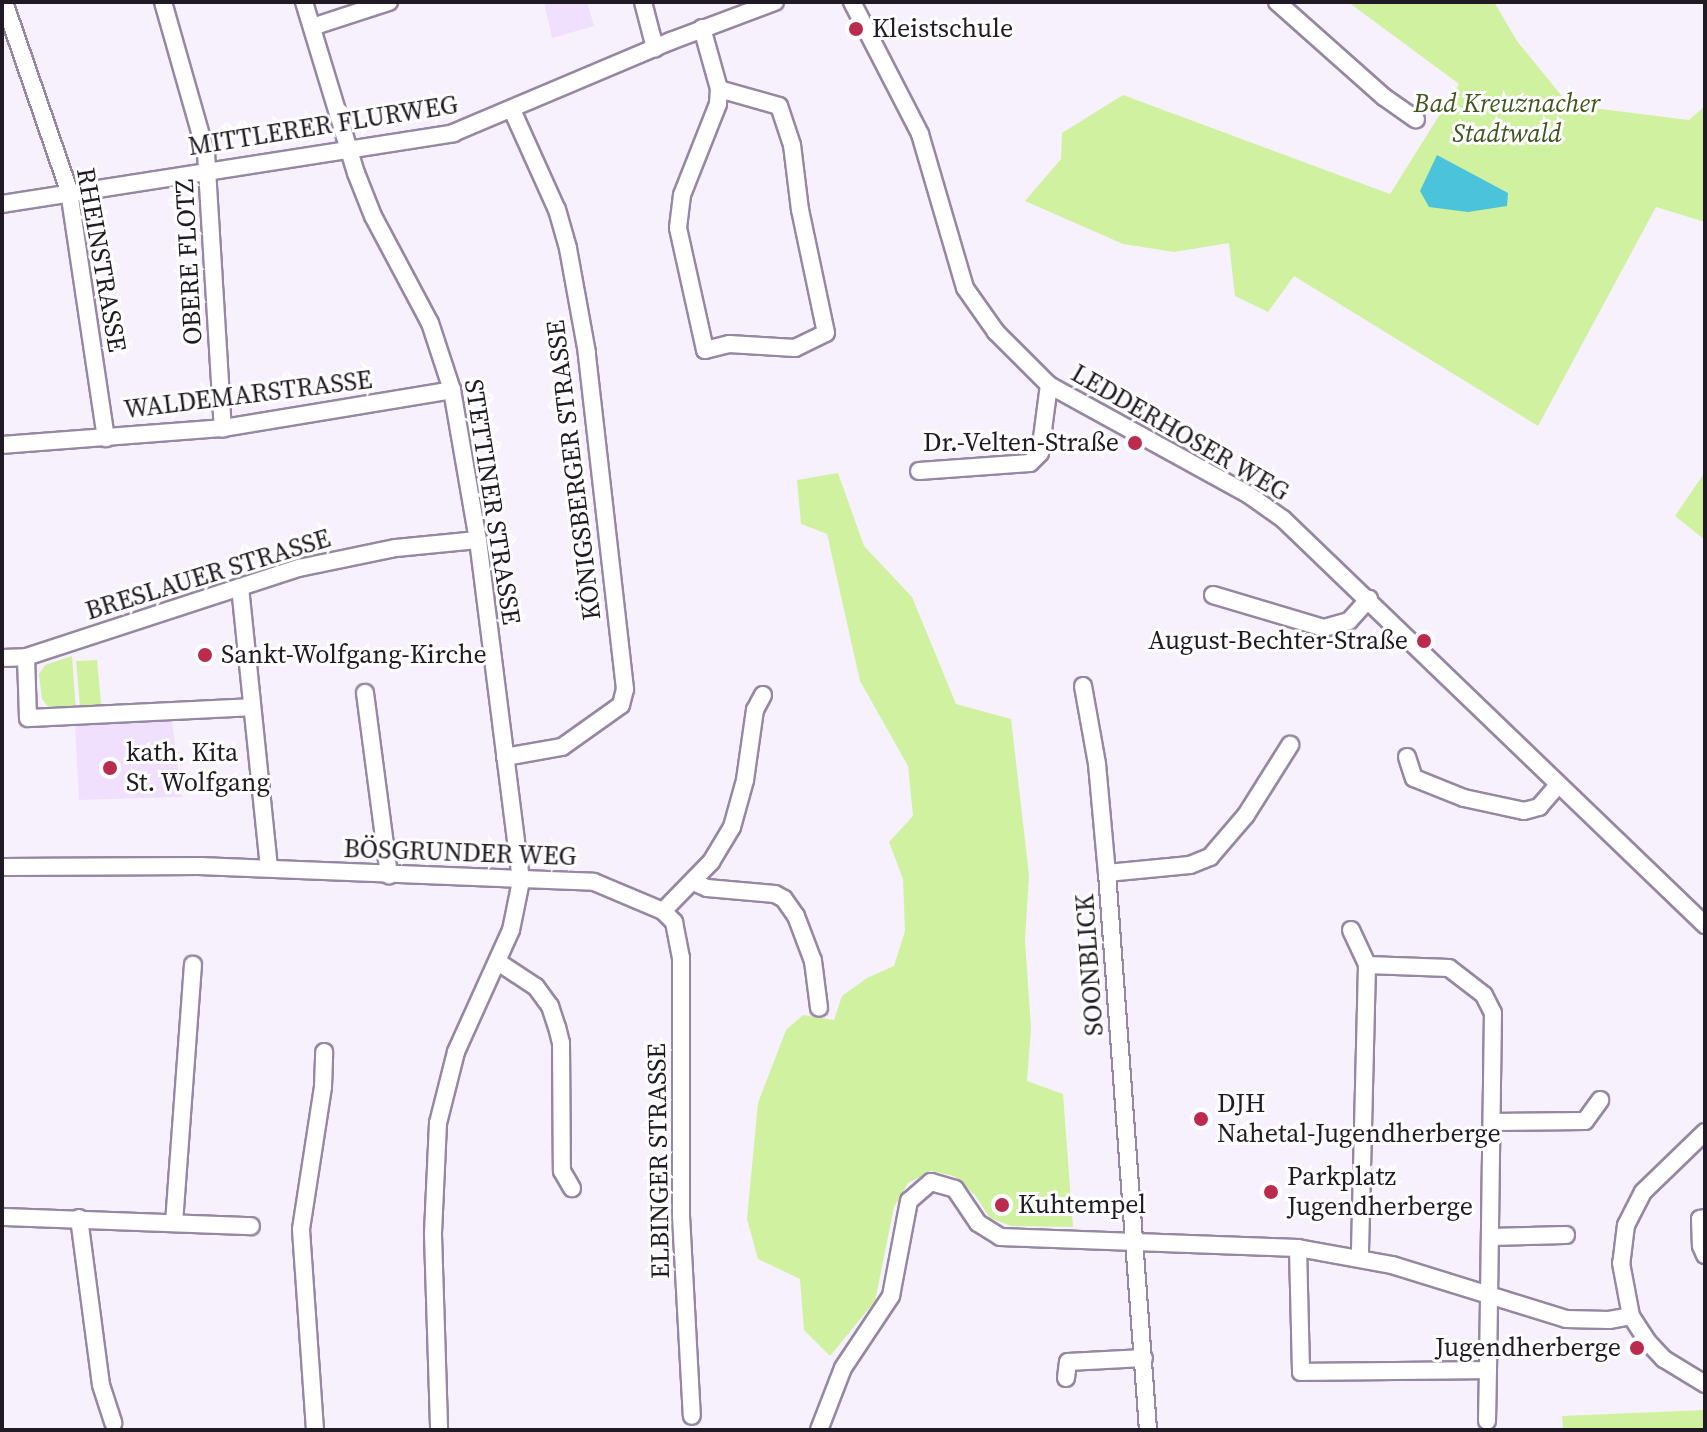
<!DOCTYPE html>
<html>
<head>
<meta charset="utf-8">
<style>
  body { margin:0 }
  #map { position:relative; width:1707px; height:1432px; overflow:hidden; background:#f7f1fd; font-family:"Source Serif 4",serif }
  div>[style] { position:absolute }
  .built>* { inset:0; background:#f1e0fd }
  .green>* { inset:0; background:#d0f1a0 }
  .water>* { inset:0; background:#4bc3da }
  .roads { filter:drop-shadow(2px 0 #9687a2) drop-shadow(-2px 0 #9687a2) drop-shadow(0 2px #9687a2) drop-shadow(0 -2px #9687a2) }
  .minor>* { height:16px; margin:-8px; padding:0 8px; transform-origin:8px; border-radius:8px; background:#fff }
  .dots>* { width:22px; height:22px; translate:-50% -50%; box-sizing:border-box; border:4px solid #fff; border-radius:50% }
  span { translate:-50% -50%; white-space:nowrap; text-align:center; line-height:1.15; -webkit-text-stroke:6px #fff; paint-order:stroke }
  .poi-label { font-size:26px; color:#201a24 }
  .left { translate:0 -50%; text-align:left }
  .right { translate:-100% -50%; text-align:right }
  .park-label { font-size:26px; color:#41551d; font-style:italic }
  .street-label { font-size:26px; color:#201a24 }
  .frame { position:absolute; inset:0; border:4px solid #201a24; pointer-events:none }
</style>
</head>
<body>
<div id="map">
  <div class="built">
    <i style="clip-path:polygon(544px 2px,587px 2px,594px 26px,552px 38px)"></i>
    <i style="clip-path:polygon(172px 721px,182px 797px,79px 800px,75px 724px)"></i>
  </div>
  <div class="green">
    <i style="clip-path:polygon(1348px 2px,1494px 2px,1517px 41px,1569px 105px,1689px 120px,1705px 106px,1705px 222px,1656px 207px,1538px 426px,1294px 276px,1268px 312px,1235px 296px,1229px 243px,1174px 252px,1123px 244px,1025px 201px,1061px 159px,1062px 133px,1123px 95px,1390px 194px,1459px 84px)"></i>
    <i style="clip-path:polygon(1705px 472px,1705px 540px,1675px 516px)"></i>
    <i style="clip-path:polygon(838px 473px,864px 546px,912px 597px,956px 704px,1011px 719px,1029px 875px,1025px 940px,1031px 1028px,1027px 1081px,1063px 1094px,1073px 1227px,1011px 1226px,990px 1218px,975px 1195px,954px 1176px,931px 1171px,908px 1183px,894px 1207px,875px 1301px,830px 1356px,804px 1330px,800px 1279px,758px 1259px,747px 1219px,758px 1103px,786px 1030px,803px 1015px,834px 1020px,842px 996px,867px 978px,894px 966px,905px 931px,903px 879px,889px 842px,913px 816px,908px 766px,860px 681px,827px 534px,801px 524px,797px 480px)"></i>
    <i style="clip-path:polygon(72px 656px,76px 711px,52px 712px,42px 699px,39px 674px,45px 665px)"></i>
    <i style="clip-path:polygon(97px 660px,101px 704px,80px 706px,76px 661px)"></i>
    <i style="clip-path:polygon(1705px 1410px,1705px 1430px,1563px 1430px,1562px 1416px)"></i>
  </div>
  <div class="water">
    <i style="clip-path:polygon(1437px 155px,1508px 193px,1507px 206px,1468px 212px,1429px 207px,1420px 191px)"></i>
  </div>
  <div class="roads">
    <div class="minor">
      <i style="left:4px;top:2px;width:200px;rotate:71deg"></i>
      <i style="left:69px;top:191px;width:250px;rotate:81.5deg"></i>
      <i style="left:163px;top:2px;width:157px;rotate:74.1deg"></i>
      <i style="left:206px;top:153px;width:276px;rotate:86.5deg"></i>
      <i style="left:304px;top:2px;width:179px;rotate:73.1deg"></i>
      <i style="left:356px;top:173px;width:46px;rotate:68.4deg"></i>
      <i style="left:373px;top:216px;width:121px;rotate:62deg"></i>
      <i style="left:430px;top:323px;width:71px;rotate:71.8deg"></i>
      <i style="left:452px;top:390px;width:152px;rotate:80.2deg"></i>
      <i style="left:478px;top:540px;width:344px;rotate:82.8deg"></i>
      <i style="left:521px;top:881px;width:50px;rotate:101.5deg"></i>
      <i style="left:511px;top:930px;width:134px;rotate:114.3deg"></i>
      <i style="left:456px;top:1052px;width:73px;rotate:104.2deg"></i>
      <i style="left:438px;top:1123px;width:112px;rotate:92.6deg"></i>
      <i style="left:433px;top:1235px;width:195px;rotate:88.2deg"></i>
      <i style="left:643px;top:2px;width:48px;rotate:75.4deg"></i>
      <i style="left:852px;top:2px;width:148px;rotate:62.7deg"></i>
      <i style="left:920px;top:134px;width:160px;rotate:73.7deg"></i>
      <i style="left:965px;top:288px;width:54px;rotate:54.8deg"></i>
      <i style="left:996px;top:332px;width:75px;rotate:45deg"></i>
      <i style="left:1049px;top:385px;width:228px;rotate:28.8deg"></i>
      <i style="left:1249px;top:495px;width:42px;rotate:35.2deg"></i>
      <i style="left:1283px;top:519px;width:586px;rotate:43.89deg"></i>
      <i style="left:1277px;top:2px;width:143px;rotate:41.6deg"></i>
      <i style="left:1384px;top:97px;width:39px;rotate:35deg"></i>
      <i style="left:312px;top:27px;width:81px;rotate:-18deg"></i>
      <i style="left:702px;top:28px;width:63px;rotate:74.4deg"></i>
      <i style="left:719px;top:89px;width:15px;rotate:94deg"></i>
      <i style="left:718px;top:104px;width:98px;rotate:111.6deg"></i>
      <i style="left:682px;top:195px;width:33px;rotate:97deg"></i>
      <i style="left:678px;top:228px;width:125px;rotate:77.5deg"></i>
      <i style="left:705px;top:350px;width:25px;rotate:-14deg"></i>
      <i style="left:729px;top:344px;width:66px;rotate:3.5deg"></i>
      <i style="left:795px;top:348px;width:34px;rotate:-26deg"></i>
      <i style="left:826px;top:333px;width:126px;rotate:-101.9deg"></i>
      <i style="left:800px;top:210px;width:65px;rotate:-97deg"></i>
      <i style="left:792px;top:145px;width:41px;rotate:-108.4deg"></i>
      <i style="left:779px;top:106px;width:62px;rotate:-164.2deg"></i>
      <i style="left:2px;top:204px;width:457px;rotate:-8.9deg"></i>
      <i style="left:453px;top:133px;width:237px;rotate:-22.9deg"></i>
      <i style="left:671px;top:41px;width:111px;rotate:-20.6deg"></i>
      <i style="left:2px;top:445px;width:222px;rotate:-4.4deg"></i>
      <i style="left:223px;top:428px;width:232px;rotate:-9.4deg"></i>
      <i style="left:919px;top:471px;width:111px;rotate:-4.1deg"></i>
      <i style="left:1030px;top:463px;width:14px;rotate:-45deg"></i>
      <i style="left:1040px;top:453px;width:69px;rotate:-82.5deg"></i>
      <i style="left:240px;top:587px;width:282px;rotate:84.1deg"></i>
      <i style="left:1213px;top:595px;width:116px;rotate:16.6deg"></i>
      <i style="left:1324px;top:628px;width:26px;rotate:-16deg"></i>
      <i style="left:1349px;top:621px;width:30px;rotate:-48deg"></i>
      <i style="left:26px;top:657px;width:61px;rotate:88.1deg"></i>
      <i style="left:28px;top:718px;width:224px;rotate:-2.8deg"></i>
      <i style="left:2px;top:658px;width:24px;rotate:-2deg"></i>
      <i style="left:26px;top:657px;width:287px;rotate:-18.1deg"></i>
      <i style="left:299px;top:568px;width:99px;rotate:-11.7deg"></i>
      <i style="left:396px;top:548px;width:82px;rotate:-5.6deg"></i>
      <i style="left:1083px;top:686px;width:79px;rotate:79.8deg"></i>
      <i style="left:1097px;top:764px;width:109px;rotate:84.8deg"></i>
      <i style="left:1107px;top:873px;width:559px;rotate:85.79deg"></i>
      <i style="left:365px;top:693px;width:184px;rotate:82.5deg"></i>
      <i style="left:505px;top:757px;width:58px;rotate:-10deg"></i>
      <i style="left:562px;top:747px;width:72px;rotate:-35.4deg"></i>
      <i style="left:621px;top:705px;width:16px;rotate:-76deg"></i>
      <i style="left:625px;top:689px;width:338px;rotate:-96.5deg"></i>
      <i style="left:587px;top:353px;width:107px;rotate:-100.3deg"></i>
      <i style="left:568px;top:248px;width:40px;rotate:-106deg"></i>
      <i style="left:557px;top:210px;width:110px;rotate:-114.2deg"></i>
      <i style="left:1407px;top:757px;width:22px;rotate:72deg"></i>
      <i style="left:1414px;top:778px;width:54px;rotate:21.8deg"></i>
      <i style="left:1464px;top:798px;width:61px;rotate:12.2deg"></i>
      <i style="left:1524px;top:811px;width:16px;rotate:-15deg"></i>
      <i style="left:1539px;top:807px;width:28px;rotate:-49deg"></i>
      <i style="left:2px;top:867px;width:197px;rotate:-0.3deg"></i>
      <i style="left:199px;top:866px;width:395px;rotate:2.3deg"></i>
      <i style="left:594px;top:882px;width:75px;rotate:22.8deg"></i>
      <i style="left:663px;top:911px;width:16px;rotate:45deg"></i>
      <i style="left:674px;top:922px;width:37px;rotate:79deg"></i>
      <i style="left:681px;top:958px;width:258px;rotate:90deg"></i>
      <i style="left:681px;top:1216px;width:200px;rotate:86.9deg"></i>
      <i style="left:1107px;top:873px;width:83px;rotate:-5.5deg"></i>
      <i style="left:1190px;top:865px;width:22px;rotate:-22deg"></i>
      <i style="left:1210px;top:857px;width:55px;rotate:-49.4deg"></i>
      <i style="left:1246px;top:815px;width:83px;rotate:-57.8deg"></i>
      <i style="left:693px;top:882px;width:15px;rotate:23deg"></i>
      <i style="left:707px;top:888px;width:68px;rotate:5deg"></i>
      <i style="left:775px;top:894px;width:10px;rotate:29deg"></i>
      <i style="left:784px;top:899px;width:21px;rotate:55deg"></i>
      <i style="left:796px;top:916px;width:48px;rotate:69.3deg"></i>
      <i style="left:813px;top:961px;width:47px;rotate:82.7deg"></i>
      <i style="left:663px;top:911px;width:69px;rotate:-45.6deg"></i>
      <i style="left:711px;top:862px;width:41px;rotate:-59deg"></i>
      <i style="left:732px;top:827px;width:49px;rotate:-74.5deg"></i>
      <i style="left:745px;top:780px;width:71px;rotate:-81.9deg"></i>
      <i style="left:755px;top:710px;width:17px;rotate:-62deg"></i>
      <i style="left:1351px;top:930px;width:38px;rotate:65deg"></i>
      <i style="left:1367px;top:965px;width:292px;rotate:91.4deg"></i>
      <i style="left:498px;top:962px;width:45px;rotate:33.3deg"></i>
      <i style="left:536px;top:987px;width:24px;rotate:54deg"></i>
      <i style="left:550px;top:1006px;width:22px;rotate:72deg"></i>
      <i style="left:557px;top:1027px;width:16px;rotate:76deg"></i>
      <i style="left:561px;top:1043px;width:128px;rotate:89.6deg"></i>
      <i style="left:562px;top:1171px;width:20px;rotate:60deg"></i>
      <i style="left:1492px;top:1122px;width:93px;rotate:-0.6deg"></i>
      <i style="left:1585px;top:1121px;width:26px;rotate:-54deg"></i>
      <i style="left:1705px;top:1132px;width:86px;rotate:135.9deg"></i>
      <i style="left:1643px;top:1192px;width:37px;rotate:117deg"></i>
      <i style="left:1626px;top:1225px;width:38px;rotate:97deg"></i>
      <i style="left:1621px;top:1263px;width:54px;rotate:79.3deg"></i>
      <i style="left:1631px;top:1316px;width:30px;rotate:57deg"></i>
      <i style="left:1647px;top:1341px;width:25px;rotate:47deg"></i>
      <i style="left:1664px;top:1359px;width:48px;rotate:31.4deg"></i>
      <i style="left:2px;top:1217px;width:249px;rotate:2.1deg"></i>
      <i style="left:79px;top:1218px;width:168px;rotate:82.5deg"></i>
      <i style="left:101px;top:1385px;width:40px;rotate:72deg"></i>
      <i style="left:1705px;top:1218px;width:5px;rotate:169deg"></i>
      <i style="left:1700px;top:1219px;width:27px;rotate:88deg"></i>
      <i style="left:1701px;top:1246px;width:10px;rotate:66deg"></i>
      <i style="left:174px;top:1223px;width:259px;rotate:-85.8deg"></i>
      <i style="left:1490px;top:1237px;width:76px;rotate:-1.5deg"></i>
      <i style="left:1298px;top:1248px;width:124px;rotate:88.6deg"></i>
      <i style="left:1301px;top:1372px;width:187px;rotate:-0.6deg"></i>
      <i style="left:1488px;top:1370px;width:357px;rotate:-89.2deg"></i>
      <i style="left:1493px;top:1013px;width:20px;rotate:-117deg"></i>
      <i style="left:1484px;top:995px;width:44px;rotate:-142.4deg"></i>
      <i style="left:1449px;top:968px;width:82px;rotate:-177.9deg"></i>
      <i style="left:1066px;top:1378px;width:16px;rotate:-83deg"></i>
      <i style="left:1068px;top:1362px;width:76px;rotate:-3deg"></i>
      <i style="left:1487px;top:1421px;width:51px;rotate:-88.9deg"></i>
      <i style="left:315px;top:1430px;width:201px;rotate:-94deg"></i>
      <i style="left:301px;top:1229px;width:144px;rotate:-81.2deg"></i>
      <i style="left:323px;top:1087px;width:35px;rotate:-88deg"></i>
      <i style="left:819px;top:1430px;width:66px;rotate:-68.8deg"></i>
      <i style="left:843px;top:1368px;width:87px;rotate:-56.3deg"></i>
      <i style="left:891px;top:1296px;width:97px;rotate:-79.3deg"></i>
      <i style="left:909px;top:1201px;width:29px;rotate:-41deg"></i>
      <i style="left:931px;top:1182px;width:25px;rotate:16deg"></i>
      <i style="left:955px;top:1189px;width:41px;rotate:55.9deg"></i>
      <i style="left:978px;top:1223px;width:26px;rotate:32deg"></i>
      <i style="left:1000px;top:1237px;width:298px;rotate:2.1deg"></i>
      <i style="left:1298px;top:1248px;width:96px;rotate:10.3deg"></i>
      <i style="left:1392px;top:1265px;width:182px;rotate:17.2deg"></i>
      <i style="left:1566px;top:1319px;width:43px;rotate:1.3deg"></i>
      <i style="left:1609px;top:1320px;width:22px;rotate:-10deg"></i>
    </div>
  </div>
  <div class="dots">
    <i style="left:856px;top:29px;background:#bb2b4d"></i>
    <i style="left:1135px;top:443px;background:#bb2b4d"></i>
    <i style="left:1424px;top:641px;background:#bb2b4d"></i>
    <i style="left:205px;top:655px;background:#bb2b4d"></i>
    <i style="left:110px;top:768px;background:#bb2b4d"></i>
    <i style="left:1201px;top:1119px;background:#bb2b4d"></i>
    <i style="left:1271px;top:1192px;background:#bb2b4d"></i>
    <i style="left:1002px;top:1205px;background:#bb2b4d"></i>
    <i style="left:1637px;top:1348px;background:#bb2b4d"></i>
  </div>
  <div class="poi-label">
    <span class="left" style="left:872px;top:29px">Kleistschule</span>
    <span class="right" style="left:1119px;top:443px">Dr.-Velten-Straße</span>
    <span class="right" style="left:1408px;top:641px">August-Bechter-Straße</span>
    <span class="left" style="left:221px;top:655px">Sankt-Wolfgang-Kirche</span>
    <span class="left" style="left:126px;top:768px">kath. Kita<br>St. Wolfgang</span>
    <span class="left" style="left:1217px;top:1119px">DJH<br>Nahetal-Jugendherberge</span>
    <span class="left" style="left:1287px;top:1192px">Parkplatz<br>Jugendherberge</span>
    <span class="left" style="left:1018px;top:1205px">Kuhtempel</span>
    <span class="right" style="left:1621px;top:1348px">Jugendherberge</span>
  </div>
  <div class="park-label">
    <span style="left:1507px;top:119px">Bad Kreuznacher<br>Stadtwald</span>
  </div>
  <div class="street-label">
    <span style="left:323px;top:126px;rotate:-9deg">MITTLERER FLURWEG</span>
    <span style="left:101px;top:260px;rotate:80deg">RHEINSTRASSE</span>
    <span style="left:189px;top:262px;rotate:-93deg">OBERE FLOTZ</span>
    <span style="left:248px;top:395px;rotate:-7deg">WALDEMARSTRASSE</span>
    <span style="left:1180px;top:433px;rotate:30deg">LEDDERHOSER WEG</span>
    <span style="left:574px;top:470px;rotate:-97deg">KÖNIGSBERGER STRASSE</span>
    <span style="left:492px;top:502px;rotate:81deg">STETTINER STRASSE</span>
    <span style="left:208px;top:575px;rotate:-17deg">BRESLAUER STRASSE</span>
    <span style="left:460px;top:853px;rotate:2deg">BÖSGRUNDER WEG</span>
    <span style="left:1090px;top:965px;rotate:-94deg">SOONBLICK</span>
    <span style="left:659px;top:1161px;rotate:-91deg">ELBINGER STRASSE</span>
  </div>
  <div class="frame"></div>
</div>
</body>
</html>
